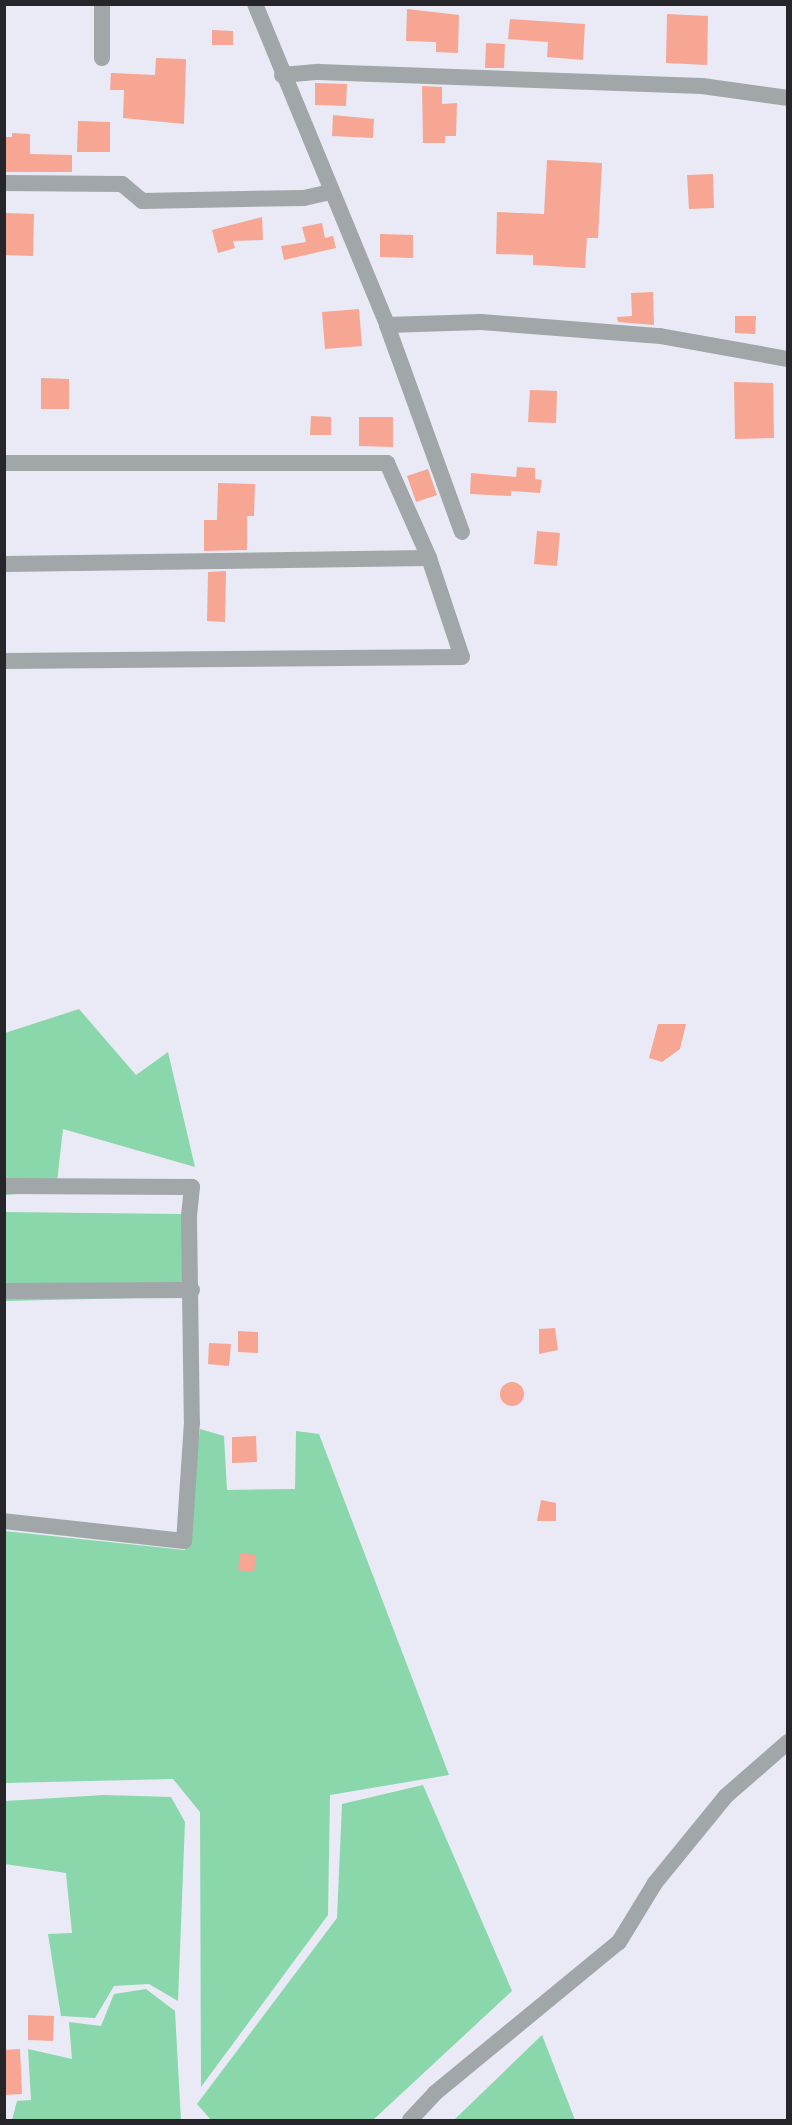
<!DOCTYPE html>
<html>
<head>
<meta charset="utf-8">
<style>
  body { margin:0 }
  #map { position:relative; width:792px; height:2125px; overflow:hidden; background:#e9eaf5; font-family:Quicksand,sans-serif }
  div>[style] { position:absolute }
  .green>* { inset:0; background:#89d7ab }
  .building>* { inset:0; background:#f6a692 }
  .round { border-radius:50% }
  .minor>* { height:16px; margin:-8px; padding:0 8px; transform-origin:8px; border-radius:8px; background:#a1a6a8 }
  span { translate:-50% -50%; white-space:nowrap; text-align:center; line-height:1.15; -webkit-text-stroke:5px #fff; paint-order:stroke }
  .frame { position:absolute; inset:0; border:6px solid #26262a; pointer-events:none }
</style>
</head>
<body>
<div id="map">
  <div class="green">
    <i style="clip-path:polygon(79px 1009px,136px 1075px,168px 1052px,195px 1167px,63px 1129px,56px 1191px,5px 1195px,5px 1033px)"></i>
    <i style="clip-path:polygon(4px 1212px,182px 1214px,182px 1297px,5px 1301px)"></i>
    <i style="clip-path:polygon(200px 1429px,224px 1436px,227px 1490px,295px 1489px,296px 1431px,319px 1434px,449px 1775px,330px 1795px,328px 1915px,201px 2087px,200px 1812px,173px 1779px,5px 1783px,4px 1531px,185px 1550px)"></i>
    <i style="clip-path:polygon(423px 1785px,512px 1991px,373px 2120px,211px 2120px,197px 2104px,337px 1918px,342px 1804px)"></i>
    <i style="clip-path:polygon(104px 1795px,171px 1797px,185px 1822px,178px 2001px,149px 1984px,114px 1986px,95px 2018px,61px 2016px,48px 1934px,72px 1933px,66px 1873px,5px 1864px,5px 1801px)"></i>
    <i style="clip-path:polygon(146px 1989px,175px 2011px,181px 2120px,12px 2120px,17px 2101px,31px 2100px,28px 2049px,72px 2059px,69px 2022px,101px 2026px,114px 1994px)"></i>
    <i style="clip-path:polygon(542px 2035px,575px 2120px,454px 2120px)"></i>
  </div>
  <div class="building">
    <i style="clip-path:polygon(407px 9px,459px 15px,458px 53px,436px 52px,436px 42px,406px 41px)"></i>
    <i style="clip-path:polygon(667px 14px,708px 16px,707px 65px,666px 63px)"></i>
    <i style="clip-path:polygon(510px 19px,585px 24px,583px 60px,547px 57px,548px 42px,508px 39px)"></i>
    <i style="clip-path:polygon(212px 30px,233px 31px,233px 45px,212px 45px)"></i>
    <i style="clip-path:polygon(486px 43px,505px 44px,504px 68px,485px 68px)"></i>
    <i style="clip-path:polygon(156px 58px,186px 59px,184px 124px,123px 118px,124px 90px,110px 90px,111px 73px,155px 75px)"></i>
    <i style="clip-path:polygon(315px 83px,347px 84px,346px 106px,315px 105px)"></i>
    <i style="clip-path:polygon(422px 86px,442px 87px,442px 104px,457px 103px,456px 136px,445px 136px,445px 143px,423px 143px)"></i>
    <i style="clip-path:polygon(333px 115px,374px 119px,373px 138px,332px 136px)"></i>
    <i style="clip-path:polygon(78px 121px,110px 122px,110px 152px,77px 152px)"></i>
    <i style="clip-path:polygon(12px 133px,30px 134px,30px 154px,72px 155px,72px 172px,4px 172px,4px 137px,12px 137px)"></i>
    <i style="clip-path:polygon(547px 160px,602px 163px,598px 238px,587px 238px,585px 268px,533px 265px,533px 255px,496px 254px,497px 212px,544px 214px)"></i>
    <i style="clip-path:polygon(713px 174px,714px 208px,689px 209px,687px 175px)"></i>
    <i style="clip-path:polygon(4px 213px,34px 214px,33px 256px,4px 255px)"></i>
    <i style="clip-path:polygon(262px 217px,263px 240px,233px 241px,235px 248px,218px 253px,212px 230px)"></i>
    <i style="clip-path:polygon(322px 223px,325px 238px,333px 236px,336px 248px,284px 260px,281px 246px,306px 242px,302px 227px)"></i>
    <i style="clip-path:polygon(380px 234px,413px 235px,413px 258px,380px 257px)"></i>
    <i style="clip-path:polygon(653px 292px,654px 325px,618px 322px,617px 317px,632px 316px,631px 293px)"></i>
    <i style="clip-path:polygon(359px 309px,362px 346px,325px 349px,322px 312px)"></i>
    <i style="clip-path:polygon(735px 316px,756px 316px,755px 334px,735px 333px)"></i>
    <i style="clip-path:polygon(41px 378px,69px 379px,69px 409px,41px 409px)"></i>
    <i style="clip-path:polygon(734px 382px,773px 383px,774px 438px,735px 439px)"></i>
    <i style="clip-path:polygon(530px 390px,557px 391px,556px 423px,528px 422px)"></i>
    <i style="clip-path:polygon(311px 416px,331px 417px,331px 435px,310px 435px)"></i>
    <i style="clip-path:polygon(359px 417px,393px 417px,393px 447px,359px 446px)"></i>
    <i style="clip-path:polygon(517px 467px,535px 468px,535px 479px,542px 480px,540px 493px,511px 491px,511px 496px,470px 494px,471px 473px,516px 477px)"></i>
    <i style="clip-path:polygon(428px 469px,437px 495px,416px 502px,407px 476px)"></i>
    <i style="clip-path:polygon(218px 483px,255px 484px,254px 516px,247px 516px,247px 550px,204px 551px,204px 520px,217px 520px)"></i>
    <i style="clip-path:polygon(537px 531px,560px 533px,557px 566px,534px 564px)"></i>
    <i style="clip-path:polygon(226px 571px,225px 622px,207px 621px,208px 572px)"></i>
    <i style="clip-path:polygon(658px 1024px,686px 1024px,680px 1049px,662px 1062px,649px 1058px)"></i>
    <i style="clip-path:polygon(555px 1328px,558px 1350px,539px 1354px,539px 1329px)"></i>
    <i style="clip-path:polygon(238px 1331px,258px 1332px,258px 1353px,238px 1352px)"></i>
    <i style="clip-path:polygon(209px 1343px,231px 1344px,229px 1366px,208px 1364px)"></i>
    <i class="round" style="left:500px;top:1382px;width:24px;height:24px"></i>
    <i style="clip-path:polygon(256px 1436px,257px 1462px,232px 1463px,232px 1437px)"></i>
    <i style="clip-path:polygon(541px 1500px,556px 1503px,556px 1521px,537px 1521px)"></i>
    <i style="clip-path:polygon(240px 1553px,256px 1555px,254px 1572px,238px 1570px)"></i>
    <i style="clip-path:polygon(28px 2015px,54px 2016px,53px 2041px,28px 2040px)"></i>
    <i style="clip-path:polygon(20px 2049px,22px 2094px,4px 2095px,4px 2050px)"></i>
  </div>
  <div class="minor">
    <i style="left:102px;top:4px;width:54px;rotate:90deg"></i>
    <i style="left:255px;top:4px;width:347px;rotate:67.6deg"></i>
    <i style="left:387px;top:325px;width:220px;rotate:70.1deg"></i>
    <i style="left:282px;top:75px;width:37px;rotate:-5deg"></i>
    <i style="left:319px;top:72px;width:383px;rotate:2.1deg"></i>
    <i style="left:702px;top:86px;width:87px;rotate:7.9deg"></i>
    <i style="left:4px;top:183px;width:118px;rotate:0.5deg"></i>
    <i style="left:122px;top:184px;width:26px;rotate:40deg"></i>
    <i style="left:142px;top:201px;width:162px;rotate:-1.1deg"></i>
    <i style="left:304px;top:198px;width:27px;rotate:-13deg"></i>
    <i style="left:387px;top:325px;width:94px;rotate:-1.8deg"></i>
    <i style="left:481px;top:322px;width:180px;rotate:4.5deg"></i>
    <i style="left:660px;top:336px;width:130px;rotate:10.2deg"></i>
    <i style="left:4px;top:463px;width:383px"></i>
    <i style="left:387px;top:463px;width:104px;rotate:66.1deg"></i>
    <i style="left:429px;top:558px;width:104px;rotate:71.6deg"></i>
    <i style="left:462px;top:657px;width:458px;rotate:179.5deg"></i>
    <i style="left:4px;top:564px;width:425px;rotate:-0.8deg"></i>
    <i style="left:4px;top:1186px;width:188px;rotate:0.3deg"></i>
    <i style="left:192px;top:1187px;width:30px;rotate:96deg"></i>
    <i style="left:189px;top:1217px;width:205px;rotate:89.2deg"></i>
    <i style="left:192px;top:1422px;width:119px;rotate:93.8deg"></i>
    <i style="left:184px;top:1541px;width:181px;rotate:-173.7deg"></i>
    <i style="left:4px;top:1291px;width:188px;rotate:-0.3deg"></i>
    <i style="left:410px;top:2120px;width:37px;rotate:-47deg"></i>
    <i style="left:435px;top:2093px;width:238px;rotate:-39.4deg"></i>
    <i style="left:619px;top:1942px;width:69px;rotate:-58.6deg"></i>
    <i style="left:655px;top:1883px;width:112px;rotate:-50.8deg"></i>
    <i style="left:726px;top:1796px;width:82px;rotate:-41.1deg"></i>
  </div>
  <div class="frame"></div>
</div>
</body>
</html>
